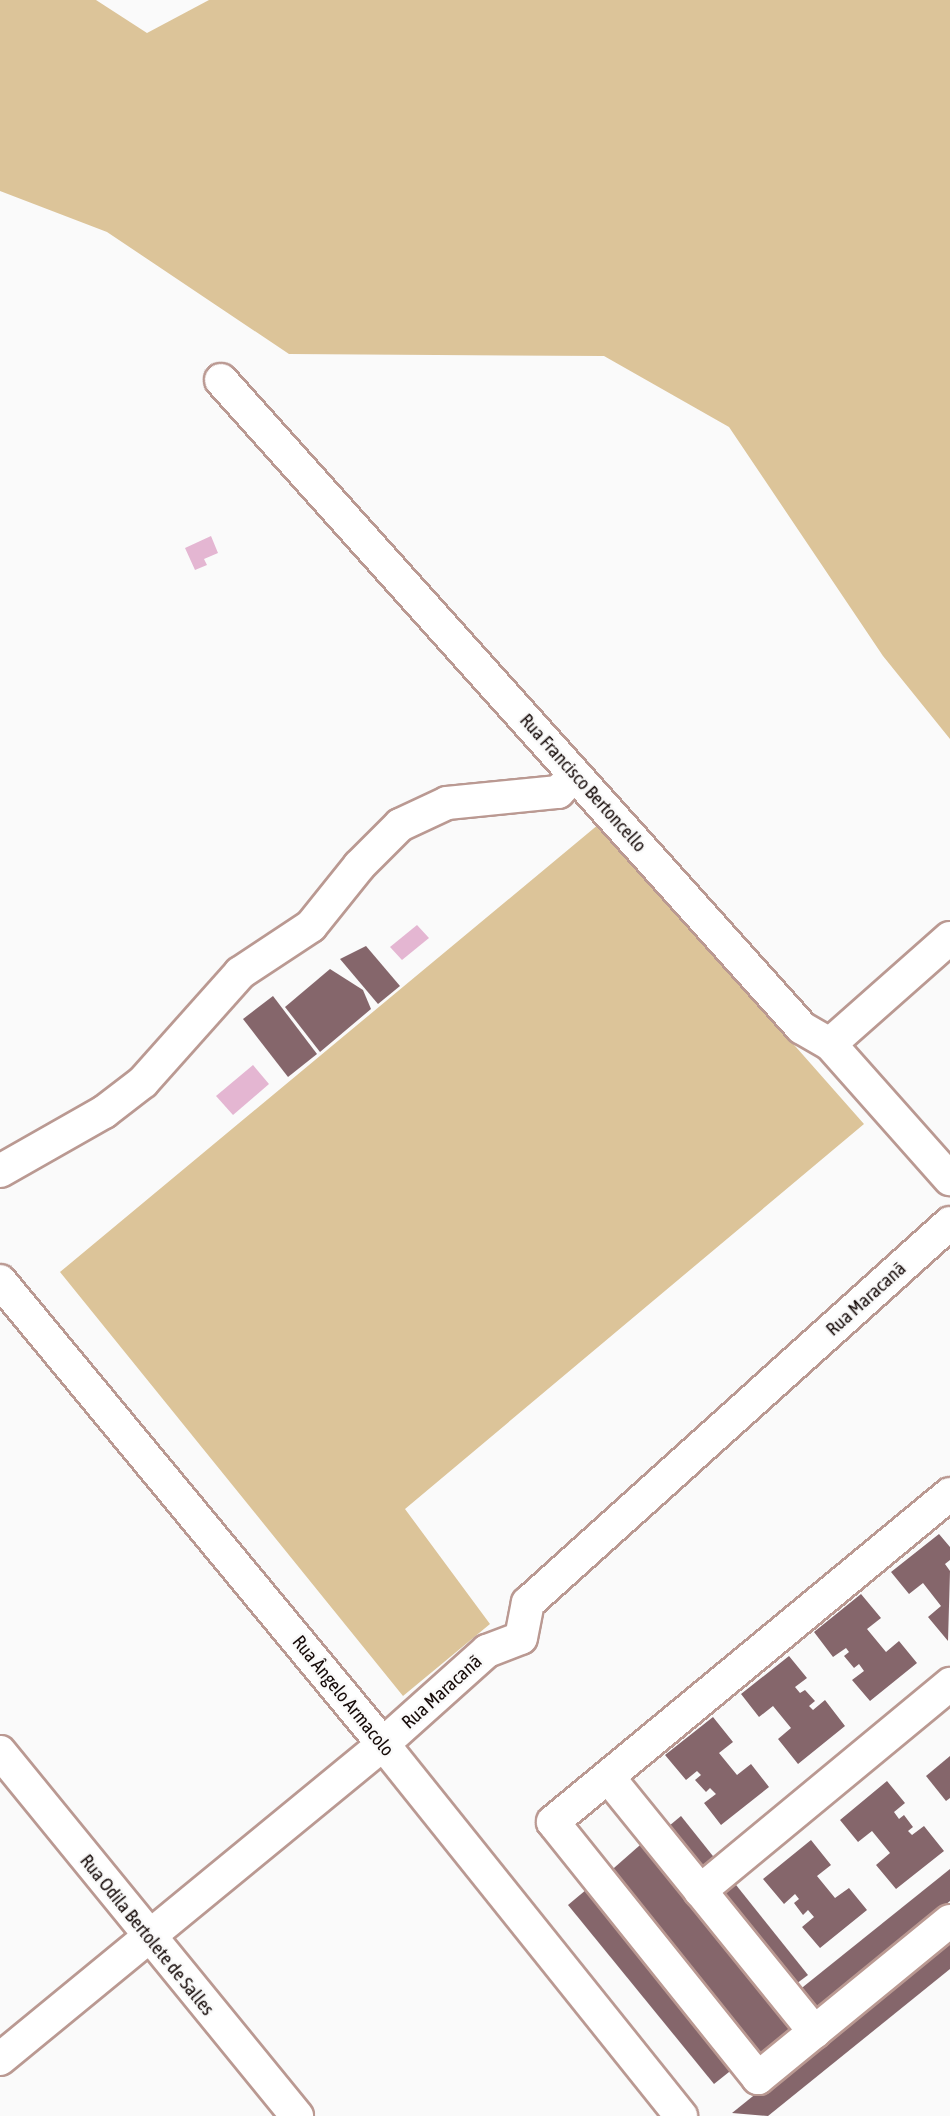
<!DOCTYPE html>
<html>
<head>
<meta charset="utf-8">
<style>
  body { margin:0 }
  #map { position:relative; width:950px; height:2116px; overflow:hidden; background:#fafafa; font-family:"Asap Condensed",sans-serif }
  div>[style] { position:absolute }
  .forest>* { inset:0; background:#dcc499 }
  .water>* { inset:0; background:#e4b6d2 }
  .building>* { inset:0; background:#85666b }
  .roads { filter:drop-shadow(2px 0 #ba9992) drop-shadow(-2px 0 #ba9992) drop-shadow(0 2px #ba9992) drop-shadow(0 -2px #ba9992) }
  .minor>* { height:32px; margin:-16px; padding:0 16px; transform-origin:16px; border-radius:16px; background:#fff }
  span { translate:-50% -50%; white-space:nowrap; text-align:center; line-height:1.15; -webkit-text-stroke:5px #fafafa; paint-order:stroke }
  .street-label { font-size:19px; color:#150a08 }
</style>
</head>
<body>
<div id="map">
  <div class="forest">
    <i style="clip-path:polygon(0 0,96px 0,147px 33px,209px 0,950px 0,950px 739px,883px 656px,729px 427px,604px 356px,289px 354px,107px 232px,0 191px)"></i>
    <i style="clip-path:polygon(599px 824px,864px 1124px,405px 1509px,490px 1624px,403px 1696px,60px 1272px)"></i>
  </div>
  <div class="water">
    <i style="clip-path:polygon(211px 536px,218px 553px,204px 559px,207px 565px,195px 570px,185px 548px)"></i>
    <i style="clip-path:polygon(417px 925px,429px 938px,402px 960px,390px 947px)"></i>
    <i style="clip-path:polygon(253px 1065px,269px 1084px,233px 1115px,216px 1096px)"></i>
  </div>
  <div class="building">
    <i style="clip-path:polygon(366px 946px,400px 986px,378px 1004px,340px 959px)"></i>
    <i style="clip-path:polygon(330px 969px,363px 990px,371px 1009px,320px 1052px,285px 1007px)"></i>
    <i style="clip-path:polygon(273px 996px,317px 1054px,288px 1077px,243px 1019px)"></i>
    <i style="clip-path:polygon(939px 1534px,950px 1547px,950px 1560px,945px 1564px,950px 1571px,948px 1641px,928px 1617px,941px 1606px,923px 1583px,909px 1594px,891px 1572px)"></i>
    <i style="clip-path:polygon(861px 1594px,881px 1618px,867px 1629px,886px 1652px,899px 1641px,917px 1663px,870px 1701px,852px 1680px,864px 1671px,859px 1664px,854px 1668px,844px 1656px,849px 1652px,846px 1648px,833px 1657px,814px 1632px)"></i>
    <i style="clip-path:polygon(789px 1656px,807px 1678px,795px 1687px,800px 1693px,805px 1690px,815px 1701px,809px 1706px,813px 1710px,825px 1700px,845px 1726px,798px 1764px,778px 1739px,791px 1728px,773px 1706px,759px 1717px,741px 1694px)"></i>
    <i style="clip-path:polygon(713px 1717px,733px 1742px,719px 1753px,737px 1775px,751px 1764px,769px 1787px,721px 1825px,704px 1803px,716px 1794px,710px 1788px,706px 1792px,695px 1780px,701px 1775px,697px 1771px,686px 1780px,665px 1755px)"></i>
    <i style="clip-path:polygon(950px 1756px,950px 1798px,946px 1801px,926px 1776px)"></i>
    <i style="clip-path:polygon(887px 1781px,905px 1803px,894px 1812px,899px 1819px,904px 1815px,913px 1827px,908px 1831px,912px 1835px,924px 1826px,944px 1851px,896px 1889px,876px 1865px,890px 1853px,872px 1831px,858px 1842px,840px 1820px)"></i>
    <i style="clip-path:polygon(681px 1816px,808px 1975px,788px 1990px,663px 1831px)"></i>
    <i style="clip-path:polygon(648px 1838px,798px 2023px,753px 2060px,606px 1875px)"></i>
    <i style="clip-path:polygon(811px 1840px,831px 1865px,817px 1876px,835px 1898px,849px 1888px,867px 1910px,820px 1948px,802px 1927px,814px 1917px,808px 1910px,803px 1915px,794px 1903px,799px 1899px,795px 1894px,784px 1904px,763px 1879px)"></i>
    <i style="clip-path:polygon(950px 1869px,950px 1901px,809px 2015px,793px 1995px)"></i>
    <i style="clip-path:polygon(593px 1884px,739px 2064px,714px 2084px,568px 1905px)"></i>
    <i style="clip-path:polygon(950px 1938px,950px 1969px,768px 2116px,732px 2113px)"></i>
  </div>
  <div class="roads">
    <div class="minor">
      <i style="left:221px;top:380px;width:870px;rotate:48.12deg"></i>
      <i style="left:802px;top:1028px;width:32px;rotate:30deg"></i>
      <i style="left:830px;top:1044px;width:181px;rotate:48.4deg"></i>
      <i style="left:830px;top:1044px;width:160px;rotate:-41.5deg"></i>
      <i style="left:0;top:1171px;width:120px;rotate:-29.6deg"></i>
      <i style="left:104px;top:1112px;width:49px;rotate:-37.6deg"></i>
      <i style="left:143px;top:1082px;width:146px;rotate:-48.3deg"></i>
      <i style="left:240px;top:973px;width:85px;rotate:-33.5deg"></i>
      <i style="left:311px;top:926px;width:77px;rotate:-51.3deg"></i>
      <i style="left:359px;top:866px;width:58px;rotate:-45deg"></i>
      <i style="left:400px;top:825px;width:52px;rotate:-25.1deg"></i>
      <i style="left:447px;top:803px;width:112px;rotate:-5.7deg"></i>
      <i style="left:558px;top:792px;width:24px;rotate:-45deg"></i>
      <i style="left:0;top:1281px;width:601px;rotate:50.4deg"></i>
      <i style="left:383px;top:1744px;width:477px;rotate:51.3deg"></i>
      <i style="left:950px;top:1494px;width:515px;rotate:140.44deg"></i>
      <i style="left:553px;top:1822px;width:328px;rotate:51.3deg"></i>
      <i style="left:758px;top:2078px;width:248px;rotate:-39.3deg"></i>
      <i style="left:0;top:1752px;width:470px;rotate:50.8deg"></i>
      <i style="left:609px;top:1778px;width:327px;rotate:51deg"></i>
      <i style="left:700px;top:1891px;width:325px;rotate:-39.6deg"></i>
      <i style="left:0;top:2059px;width:496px;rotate:-39.4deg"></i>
      <i style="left:383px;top:1744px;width:140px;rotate:-41.8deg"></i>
      <i style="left:487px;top:1651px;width:36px;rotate:-21deg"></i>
      <i style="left:521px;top:1638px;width:36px;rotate:-79deg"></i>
      <i style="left:528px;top:1603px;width:568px;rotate:-42deg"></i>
    </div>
  </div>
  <div class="street-label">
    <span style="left:583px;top:783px;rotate:48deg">Rua Francisco Bertoncello</span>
    <span style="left:866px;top:1299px;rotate:-42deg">Rua Maracanã</span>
    <span style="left:442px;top:1692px;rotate:-42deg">Rua Maracanã</span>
    <span style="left:343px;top:1696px;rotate:51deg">Rua Ângelo Armacolo</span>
    <span style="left:147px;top:1935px;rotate:51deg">Rua Odila Bertolete de Salles</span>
  </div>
</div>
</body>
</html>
